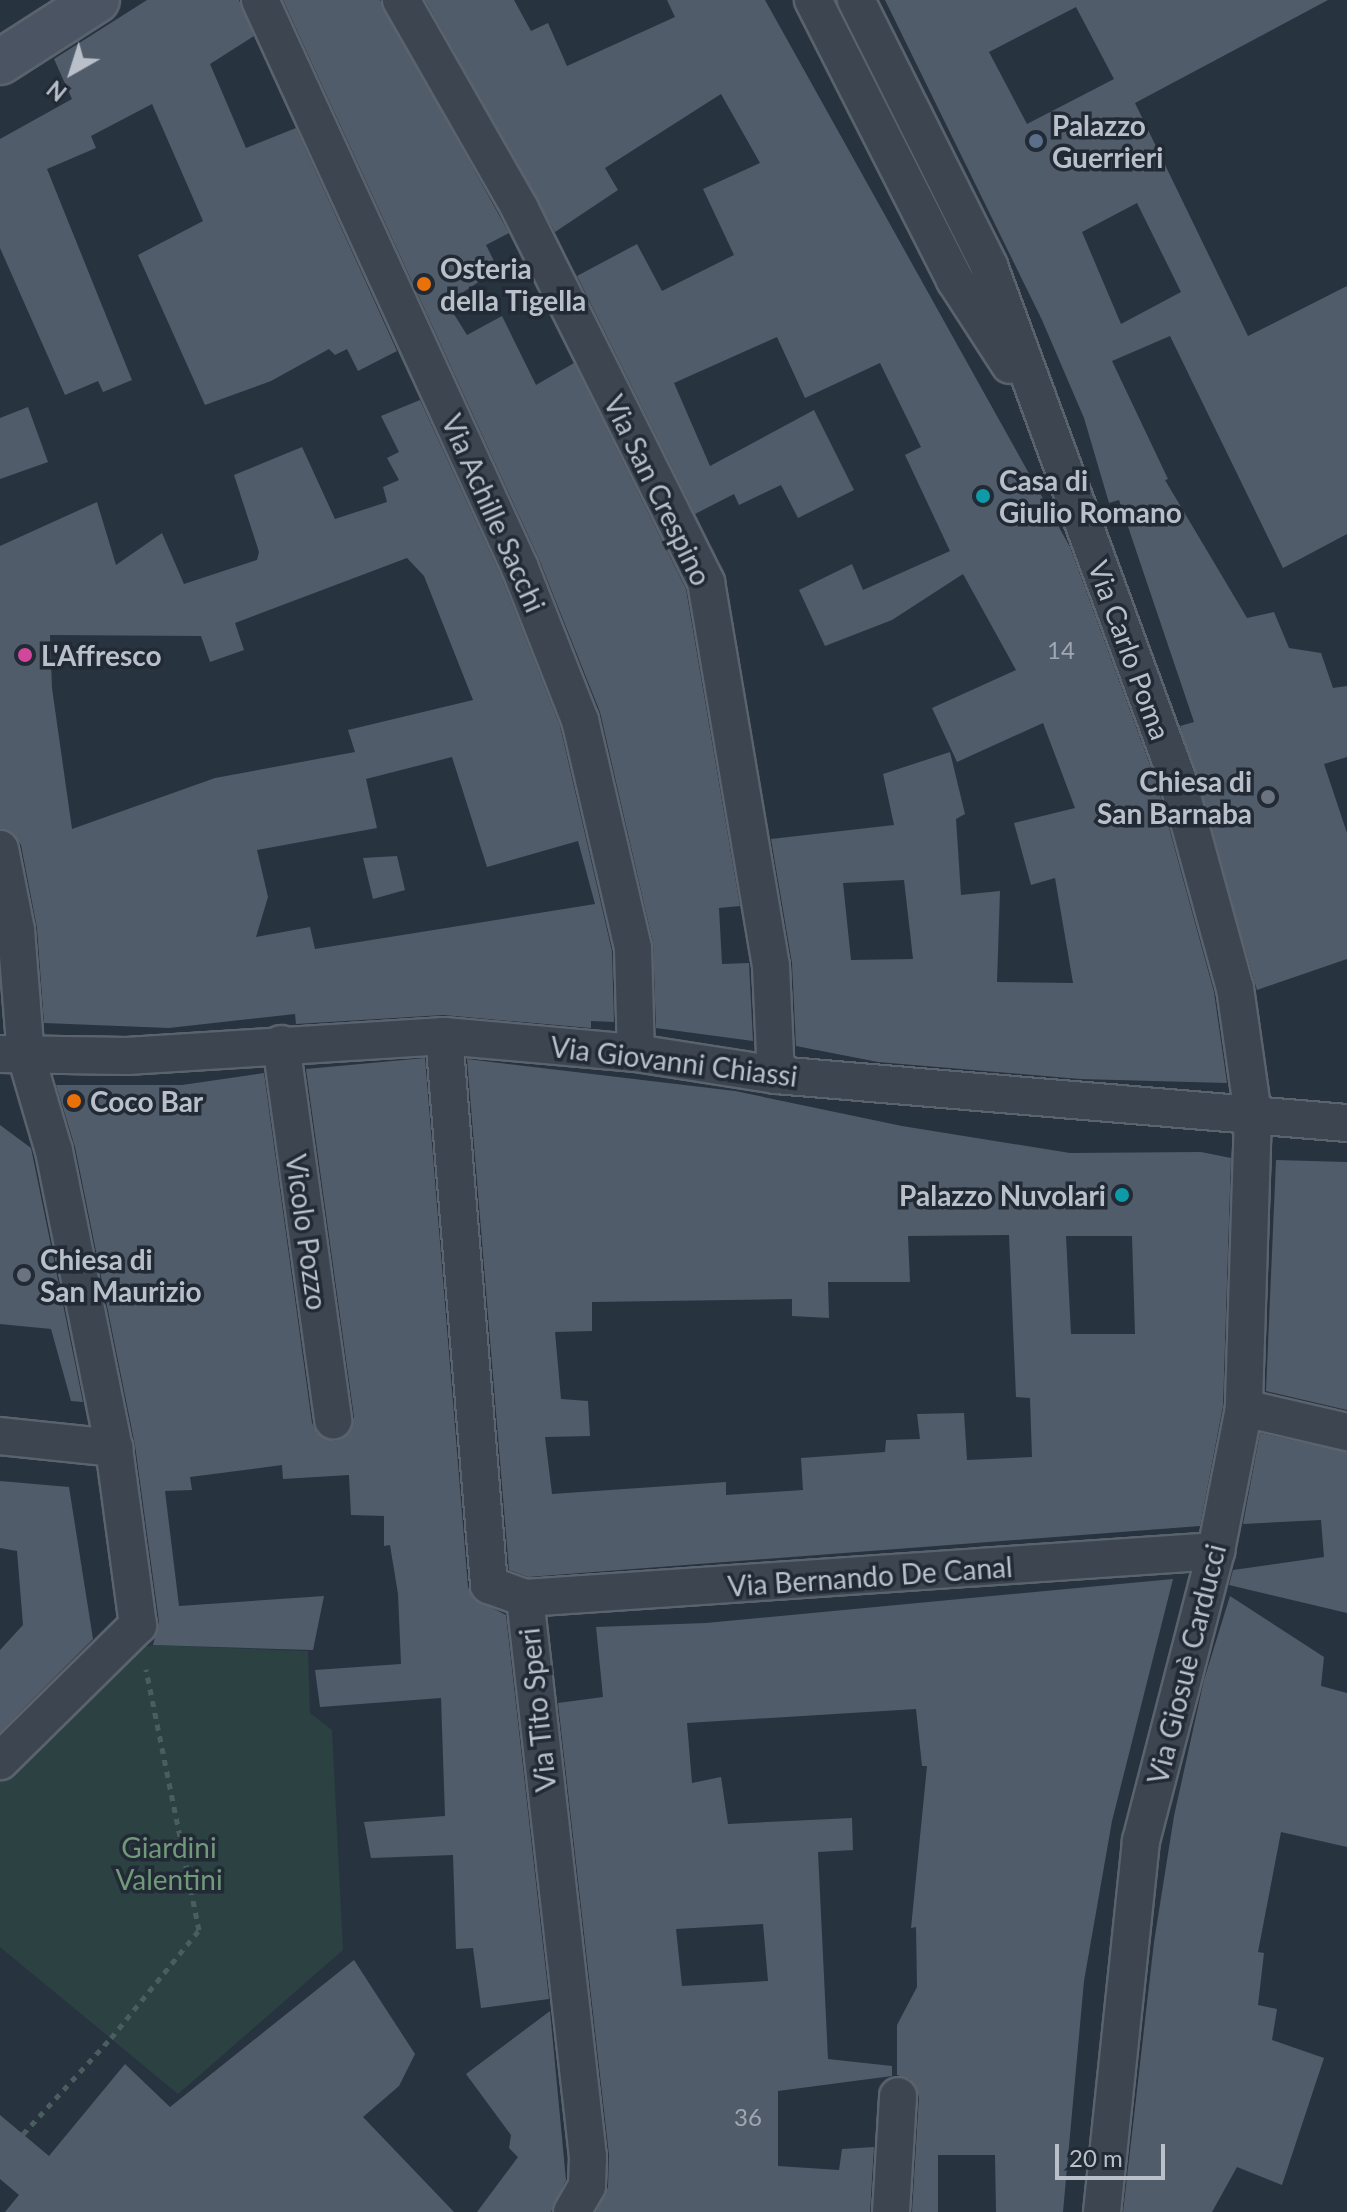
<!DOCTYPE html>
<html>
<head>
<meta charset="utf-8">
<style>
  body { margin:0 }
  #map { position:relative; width:1347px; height:2212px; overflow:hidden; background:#283340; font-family:Lato,sans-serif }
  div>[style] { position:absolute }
  .green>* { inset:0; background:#2b4142 }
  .building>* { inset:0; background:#515c6a }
  .path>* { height:5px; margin-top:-2.5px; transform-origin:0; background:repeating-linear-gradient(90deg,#4a5e60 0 6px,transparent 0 12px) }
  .roads { filter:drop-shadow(2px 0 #5a636d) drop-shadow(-2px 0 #5a636d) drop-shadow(0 2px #5a636d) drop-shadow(0 -2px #5a636d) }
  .street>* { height:36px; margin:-18px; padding:0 18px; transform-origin:18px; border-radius:18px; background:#3c4550 }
  .secondary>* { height:44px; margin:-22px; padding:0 22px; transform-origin:22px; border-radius:22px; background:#4a5462 }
  .dots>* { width:22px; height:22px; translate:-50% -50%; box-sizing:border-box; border:4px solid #212a35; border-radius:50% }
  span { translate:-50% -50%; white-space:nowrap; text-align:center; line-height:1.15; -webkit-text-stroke:7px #212a35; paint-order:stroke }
  .number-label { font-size:24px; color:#9fa7b2 }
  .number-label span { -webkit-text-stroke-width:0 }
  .poi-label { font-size:28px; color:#b9c0ca; font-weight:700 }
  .left { translate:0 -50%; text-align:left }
  .right { translate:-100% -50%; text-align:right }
  .street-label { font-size:28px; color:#b9c0ca }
  .park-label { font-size:28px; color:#729979 }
  .north { position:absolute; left:32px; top:32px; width:80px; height:80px; -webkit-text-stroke:6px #212a35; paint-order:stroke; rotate:219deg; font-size:22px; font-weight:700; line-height:32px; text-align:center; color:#b9c0ca }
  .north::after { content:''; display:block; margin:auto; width:28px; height:36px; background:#b9c0ca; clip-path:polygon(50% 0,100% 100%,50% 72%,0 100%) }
  .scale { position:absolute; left:1055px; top:2144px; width:110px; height:36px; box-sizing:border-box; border:4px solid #b9c0ca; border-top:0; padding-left:10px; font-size:24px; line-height:28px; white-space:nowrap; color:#b9c0ca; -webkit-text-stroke:6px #212a35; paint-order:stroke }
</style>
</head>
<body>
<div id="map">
  <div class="green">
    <i style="clip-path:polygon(153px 1645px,308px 1651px,310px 1713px,332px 1730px,343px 1950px,178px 2094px,0 1947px,0 1780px,141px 1647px)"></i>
  </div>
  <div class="building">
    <i style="clip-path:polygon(147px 0,239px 0,254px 36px,210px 64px,246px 148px,296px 128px,397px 351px,358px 371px,347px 349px,335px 355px,329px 349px,271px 381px,205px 405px,138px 255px,203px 221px,152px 104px,91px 136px,96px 148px,47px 169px,132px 380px,103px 392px,98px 381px,65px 395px,0 248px,0 139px,72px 99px,54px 59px)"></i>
    <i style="clip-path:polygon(283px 0,380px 0,509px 233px,486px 245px,498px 269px,447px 303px,467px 335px,502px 316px,536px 385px,574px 363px,686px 589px,740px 906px,719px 908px,722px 964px,749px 963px,753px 1041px,656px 1028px,653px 943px,600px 712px,539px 559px)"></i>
    <i style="clip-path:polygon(evenodd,425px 0,514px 0,531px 31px,548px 23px,567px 66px,675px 17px,667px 0,765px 0,1070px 547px,1157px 784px,1214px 992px,1227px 1083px,1080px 1079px,878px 1062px,796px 1046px,792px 963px,771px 839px,894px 825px,883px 774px,950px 752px,965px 814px,956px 819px,961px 895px,1000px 891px,997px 982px,1073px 983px,1055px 878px,1031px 885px,1014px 823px,1075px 808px,1043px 723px,957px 762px,932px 708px,1016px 670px,963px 574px,892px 620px,825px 646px,799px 590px,852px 564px,863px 590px,950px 551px,905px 455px,921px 447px,880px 363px,805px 398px,777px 337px,674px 383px,710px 466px,814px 410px,854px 490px,798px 518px,781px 485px,739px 505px,734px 494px,695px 514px,577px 276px,637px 244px,662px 291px,734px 255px,703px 189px,760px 163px,721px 94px,605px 168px,618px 190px,555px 232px,425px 0,904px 880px,913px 959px,851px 960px,843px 883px,904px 880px)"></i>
    <i style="clip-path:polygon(evenodd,885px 0,1328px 0,1135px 103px,1248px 336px,1347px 286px,1347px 534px,1283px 568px,1170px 336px,1112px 361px,1168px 479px,1165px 480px,1247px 618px,1274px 612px,1289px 648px,1321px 653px,1333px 688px,1347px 686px,1347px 757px,1324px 764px,1347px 833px,1347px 959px,1257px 990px,1180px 726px,1194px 722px,1119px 500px,1109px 503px,1084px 418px,1042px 320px,885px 0,1076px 7px,1114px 79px,1027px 124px,989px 52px,1076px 7px,885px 0,1137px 203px,1181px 292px,1121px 324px,1082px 232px,1137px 203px)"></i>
    <i style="clip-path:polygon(evenodd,420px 400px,501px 576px,560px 726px,612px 951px,614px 1022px,591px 1021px,591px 1028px,443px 1015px,296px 1024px,295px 1014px,169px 1028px,44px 1023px,37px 928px,21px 845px,15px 835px,0 829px,0 546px,97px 502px,116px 565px,162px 533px,184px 584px,257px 560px,259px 552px,234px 475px,302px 447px,335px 519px,387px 502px,383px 487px,399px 480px,387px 458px,399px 452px,381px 416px,420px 400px,407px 558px,424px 576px,473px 700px,348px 730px,355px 752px,215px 778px,72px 829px,52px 688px,50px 635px,201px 636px,210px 662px,244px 650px,235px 623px,407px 558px,420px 400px,452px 757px,487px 867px,578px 841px,595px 904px,315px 949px,310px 927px,256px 937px,268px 897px,257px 850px,377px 828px,366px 779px,452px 757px)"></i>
    <i style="clip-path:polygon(28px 407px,48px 462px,0 479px,0 418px)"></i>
    <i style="clip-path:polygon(397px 856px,405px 890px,373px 899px,363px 858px)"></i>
    <i style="clip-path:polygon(425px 1058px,468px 1587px,473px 1598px,506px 1615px,549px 1999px,481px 2008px,473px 1948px,456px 1949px,453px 1855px,371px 1858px,364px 1822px,445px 1816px,441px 1698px,320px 1707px,315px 1670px,401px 1664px,398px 1594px,390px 1545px,384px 1546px,384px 1516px,351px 1515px,349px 1475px,283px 1479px,282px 1465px,190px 1477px,192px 1490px,165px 1491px,179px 1606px,324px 1596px,313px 1650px,153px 1645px,159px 1622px,135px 1445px,75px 1147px,56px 1085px,182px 1085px,264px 1073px,312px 1423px,317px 1433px,335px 1441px,346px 1436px,354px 1417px,306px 1069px)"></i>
    <i style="clip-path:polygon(evenodd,467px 1059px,735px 1091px,902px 1126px,1070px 1153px,1201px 1152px,1231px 1158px,1223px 1406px,1200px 1526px,528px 1577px,509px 1570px,467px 1059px,1009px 1235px,1016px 1397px,1030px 1398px,1032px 1457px,967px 1460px,964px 1413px,917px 1414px,920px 1439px,886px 1440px,885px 1452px,801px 1458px,803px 1490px,726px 1495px,726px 1482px,552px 1494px,545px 1437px,590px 1436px,588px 1401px,561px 1399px,555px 1332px,592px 1331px,592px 1302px,792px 1299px,792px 1316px,829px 1318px,828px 1282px,910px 1282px,908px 1236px,1009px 1235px,467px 1059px,1066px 1236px,1132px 1236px,1135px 1334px,1071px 1334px,1066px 1236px)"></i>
    <i style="clip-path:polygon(0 1125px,31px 1148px,83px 1402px,71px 1401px,51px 1329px,0 1324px)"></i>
    <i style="clip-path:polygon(1276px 1160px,1347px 1162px,1347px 1410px,1266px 1391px)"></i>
    <i style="clip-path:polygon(1260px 1433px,1347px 1452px,1347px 1613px,1229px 1585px,1233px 1570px,1324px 1557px,1321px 1520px,1243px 1524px)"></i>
    <i style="clip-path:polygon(0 1481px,69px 1487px,93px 1639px,0 1732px,0 1650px,23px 1625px,17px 1551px,0 1548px)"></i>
    <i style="clip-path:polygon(evenodd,1173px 1579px,1112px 1821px,1084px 1981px,1063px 2212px,996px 2212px,995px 2155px,938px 2155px,938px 2212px,912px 2212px,919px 2096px,910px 2079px,897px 2075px,897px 2025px,917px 1987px,916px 1927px,911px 1928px,927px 1766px,922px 1766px,916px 1709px,687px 1723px,692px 1783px,721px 1777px,728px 1824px,852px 1818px,853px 1850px,818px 1852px,828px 2059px,892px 2066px,892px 2076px,778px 2091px,778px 2166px,839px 2170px,842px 2149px,874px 2147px,870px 2212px,596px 2212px,608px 2187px,609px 2155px,558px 1703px,603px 1697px,596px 1627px,706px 1623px,1173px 1579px,763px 1924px,768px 1981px,682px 1986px,676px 1929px,763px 1924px)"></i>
    <i style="clip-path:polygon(1230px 1596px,1324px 1657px,1321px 1686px,1347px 1693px,1347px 1847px,1281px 1832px,1258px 1952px,1264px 1953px,1258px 2005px,1277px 2009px,1272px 2040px,1324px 2058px,1282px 2185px,1237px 2167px,1212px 2212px,1123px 2212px,1154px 1942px,1174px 1816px,1204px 1680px)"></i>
    <i style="clip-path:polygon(354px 1960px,415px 2054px,399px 2086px,363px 2117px,454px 2212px,5px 2212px,19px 2195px,0 2179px,0 2115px,49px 2156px,125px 2064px,170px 2107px)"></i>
    <i style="clip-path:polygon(550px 2011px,566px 2180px,551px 2212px,477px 2212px,518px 2157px,509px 2148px,511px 2135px,466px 2074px)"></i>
  </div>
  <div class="path">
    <i style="left:23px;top:2134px;width:130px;rotate:-47.5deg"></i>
    <i style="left:111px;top:2038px;width:139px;rotate:-50.8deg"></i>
    <i style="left:199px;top:1930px;width:266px;rotate:-101.5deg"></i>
  </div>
  <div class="roads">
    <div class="street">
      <i style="left:260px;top:0;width:625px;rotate:65.4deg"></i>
      <i style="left:520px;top:568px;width:163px;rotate:68.5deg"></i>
      <i style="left:580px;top:720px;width:234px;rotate:76.9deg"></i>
      <i style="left:633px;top:948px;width:105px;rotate:88.4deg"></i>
      <i style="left:401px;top:0;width:241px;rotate:60.3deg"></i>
      <i style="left:520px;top:209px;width:417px;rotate:63.5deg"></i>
      <i style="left:706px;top:582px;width:389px;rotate:80.4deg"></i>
      <i style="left:771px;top:966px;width:109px;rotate:87.4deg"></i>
      <i style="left:813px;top:0;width:314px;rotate:63.1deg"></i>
      <i style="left:955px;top:280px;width:101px;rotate:57.1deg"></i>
      <i style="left:856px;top:0;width:297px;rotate:63.4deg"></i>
      <i style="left:989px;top:266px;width:545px;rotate:69.84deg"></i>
      <i style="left:1177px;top:778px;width:218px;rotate:74.6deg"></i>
      <i style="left:1235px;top:988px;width:128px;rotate:81.9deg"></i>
      <i style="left:1253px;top:1115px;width:293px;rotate:91.8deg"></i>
      <i style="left:1244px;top:1408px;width:146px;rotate:101.1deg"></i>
      <i style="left:1216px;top:1551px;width:300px;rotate:104.5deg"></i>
      <i style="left:1141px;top:1841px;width:373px;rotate:96deg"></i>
      <i style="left:0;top:849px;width:83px;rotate:78.8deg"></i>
      <i style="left:16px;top:930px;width:126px;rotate:85.5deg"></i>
      <i style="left:26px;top:1056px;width:99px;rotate:73.6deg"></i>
      <i style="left:54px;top:1151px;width:303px;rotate:78.6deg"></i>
      <i style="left:114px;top:1448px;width:179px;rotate:82.3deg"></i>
      <i style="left:138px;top:1625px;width:194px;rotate:135.4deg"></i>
      <i style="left:444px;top:1036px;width:551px;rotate:85.31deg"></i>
      <i style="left:489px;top:1585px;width:38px;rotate:20deg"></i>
      <i style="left:525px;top:1598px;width:693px;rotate:-3.89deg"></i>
      <i style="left:281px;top:1044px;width:380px;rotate:82.1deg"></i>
      <i style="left:0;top:1054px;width:127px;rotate:0.9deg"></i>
      <i style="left:127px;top:1056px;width:318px;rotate:-3.6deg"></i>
      <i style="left:444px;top:1036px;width:193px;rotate:5.1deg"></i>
      <i style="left:636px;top:1053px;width:142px;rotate:8.9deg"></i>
      <i style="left:776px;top:1075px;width:573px;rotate:4.81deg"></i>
      <i style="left:1244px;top:1408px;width:106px;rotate:13.1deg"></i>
      <i style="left:0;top:1436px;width:115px;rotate:6deg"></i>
      <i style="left:525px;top:1598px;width:563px;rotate:83.57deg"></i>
      <i style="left:588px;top:2157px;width:29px;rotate:92deg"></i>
      <i style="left:587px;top:2186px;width:30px;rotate:120deg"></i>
      <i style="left:891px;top:2212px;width:116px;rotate:-86.5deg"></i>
    </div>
    <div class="secondary">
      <i style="left:0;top:62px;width:115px;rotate:-32.6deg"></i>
    </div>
  </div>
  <div class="dots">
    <i style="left:1036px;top:141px;background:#5c6f8a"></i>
    <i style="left:424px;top:284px;background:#e8710a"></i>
    <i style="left:983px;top:496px;background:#0f9aa8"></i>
    <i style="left:25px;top:655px;background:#d1479c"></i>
    <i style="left:1268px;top:797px;background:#6b7280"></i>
    <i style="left:74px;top:1101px;background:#e8710a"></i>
    <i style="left:1122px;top:1195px;background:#0f9aa8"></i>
    <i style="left:24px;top:1275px;background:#6b7280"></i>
  </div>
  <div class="number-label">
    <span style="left:1061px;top:650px">14</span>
    <span style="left:748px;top:2117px">36</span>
  </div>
  <div class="poi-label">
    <span class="left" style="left:1052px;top:141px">Palazzo<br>Guerrieri</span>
    <span class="left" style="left:440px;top:284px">Osteria<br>della Tigella</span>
    <span class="left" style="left:999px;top:496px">Casa di<br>Giulio Romano</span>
    <span class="left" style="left:41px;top:655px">L'Affresco</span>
    <span class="right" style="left:1252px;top:797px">Chiesa di<br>San Barnaba</span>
    <span class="left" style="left:90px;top:1101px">Coco Bar</span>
    <span class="right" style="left:1106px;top:1195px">Palazzo Nuvolari</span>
    <span class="left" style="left:40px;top:1275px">Chiesa di<br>San Maurizio</span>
  </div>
  <div class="street-label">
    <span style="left:658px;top:490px;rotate:64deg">Via San Crespino</span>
    <span style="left:494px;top:513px;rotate:66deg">Via Achille Sacchi</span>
    <span style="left:1130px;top:650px;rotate:70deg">Via Carlo Poma</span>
    <span style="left:674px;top:1061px;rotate:7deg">Via Giovanni Chiassi</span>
    <span style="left:307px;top:1232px;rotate:82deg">Vicolo Pozzo</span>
    <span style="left:870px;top:1576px;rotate:-4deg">Via Bernando De Canal</span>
    <span style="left:1186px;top:1664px;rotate:-76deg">Via Giosuè Carducci</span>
    <span style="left:537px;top:1710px;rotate:-96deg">Via Tito Speri</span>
  </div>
  <div class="park-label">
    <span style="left:169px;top:1863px">Giardini<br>Valentini</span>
  </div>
  <div class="north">N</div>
  <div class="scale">20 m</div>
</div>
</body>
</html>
